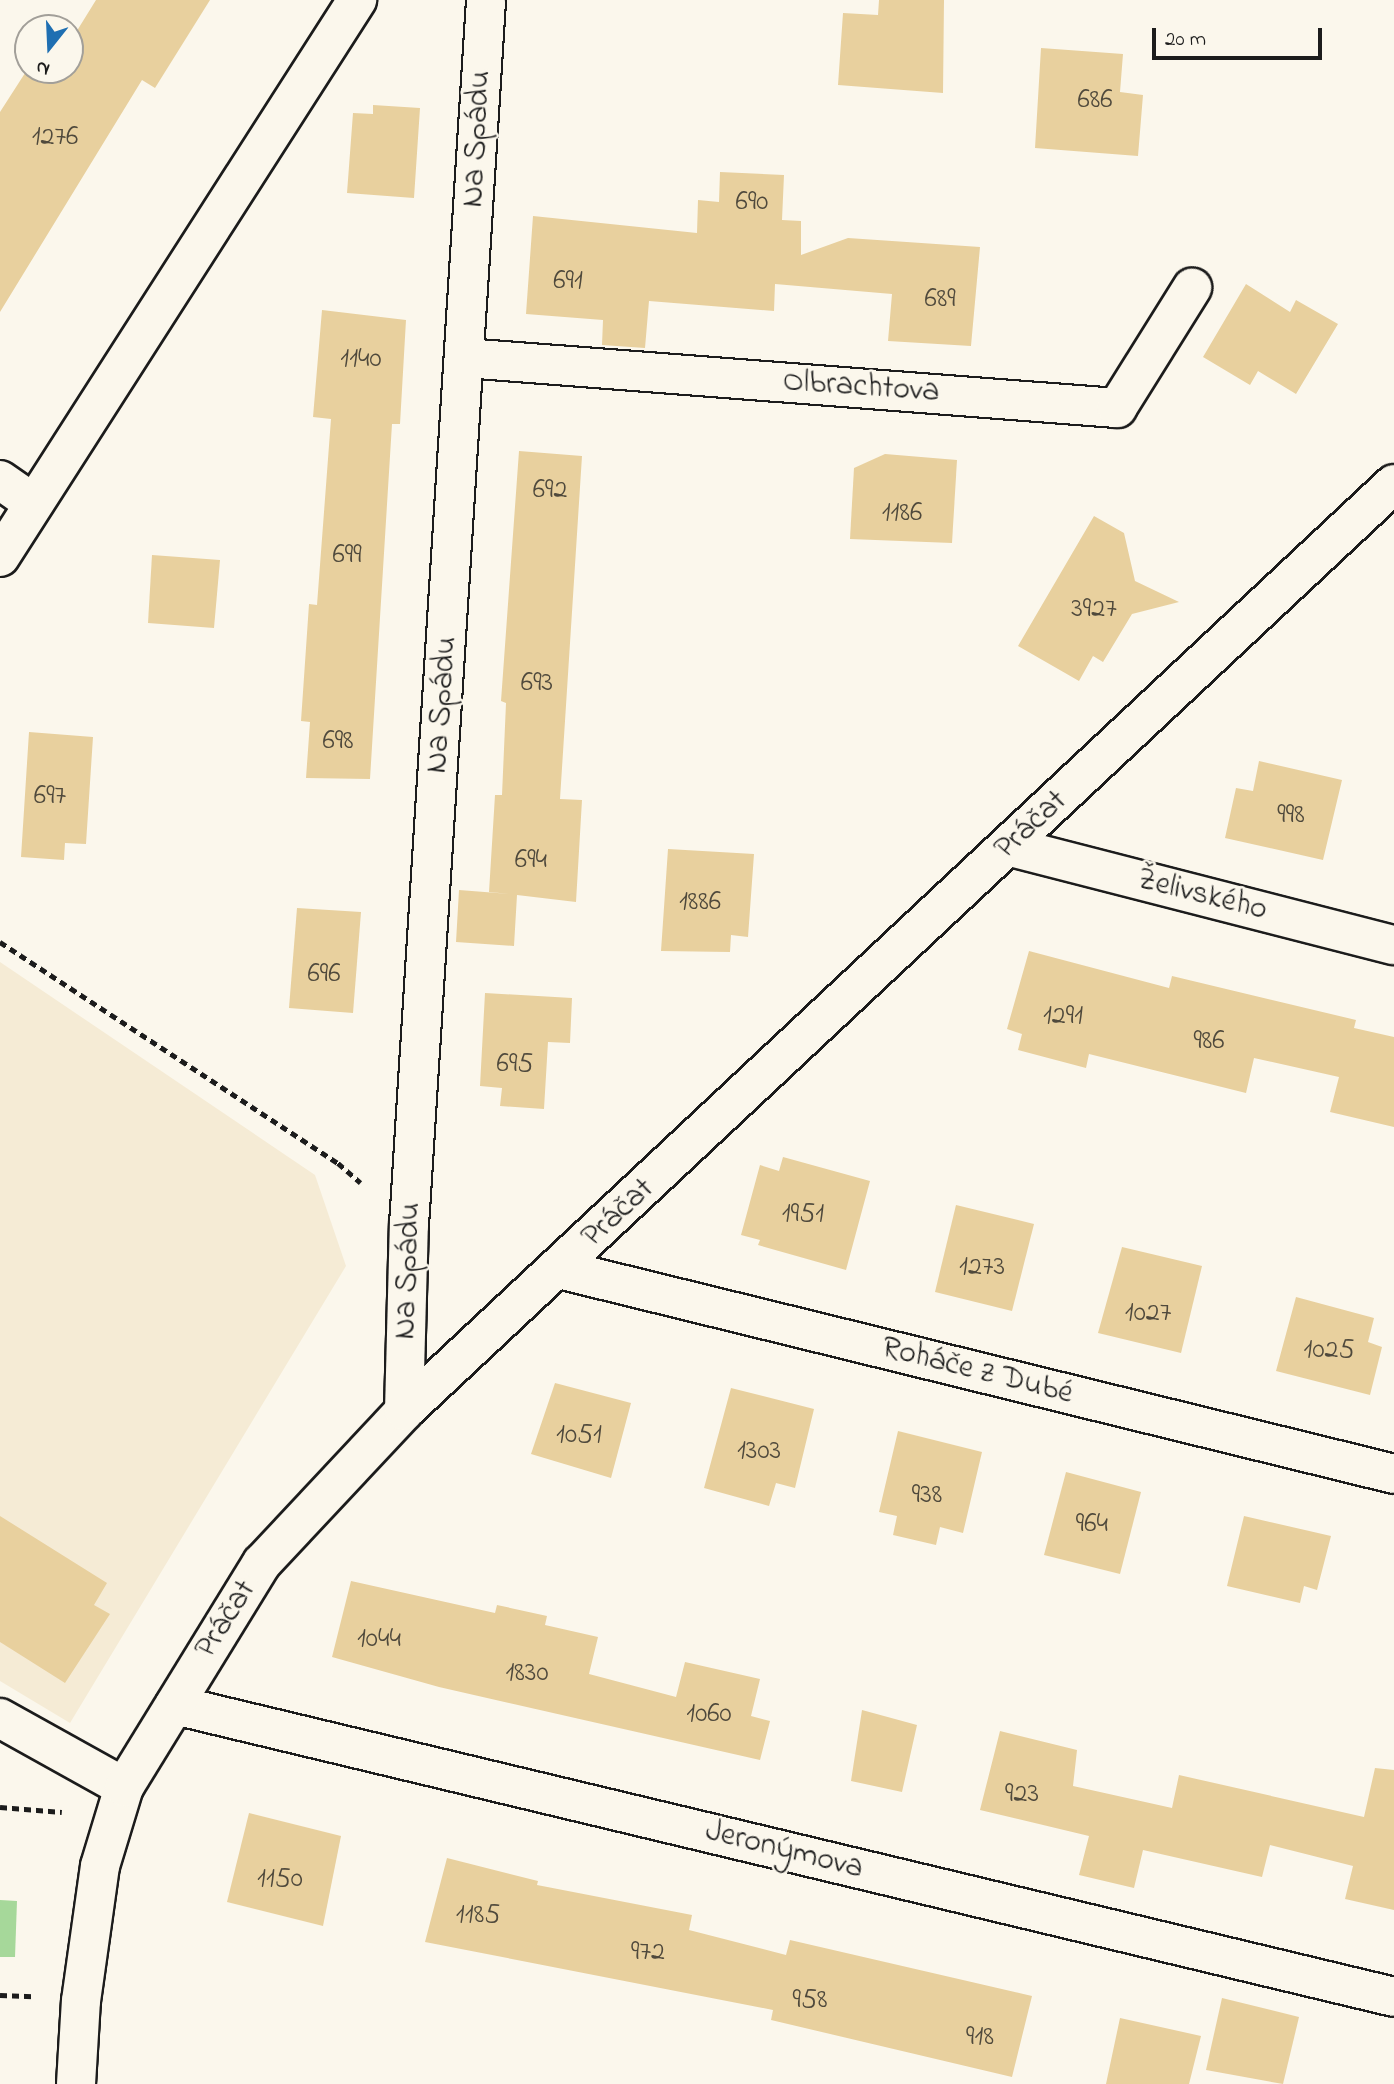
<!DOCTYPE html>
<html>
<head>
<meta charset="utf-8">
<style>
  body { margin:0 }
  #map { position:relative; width:1394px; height:2084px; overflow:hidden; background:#fbf7ec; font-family:"Indie Flower",sans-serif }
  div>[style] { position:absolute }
  .built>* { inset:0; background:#f5ebd5 }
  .green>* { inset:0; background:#a6d89a }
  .building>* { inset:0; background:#e8d09e }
  .path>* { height:4.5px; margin-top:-2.25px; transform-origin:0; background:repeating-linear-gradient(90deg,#1c1c1c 0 7px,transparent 0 12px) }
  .roads { filter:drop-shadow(2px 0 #1c1c1c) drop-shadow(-2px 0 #1c1c1c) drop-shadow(0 2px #1c1c1c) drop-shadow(0 -2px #1c1c1c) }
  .minor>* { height:38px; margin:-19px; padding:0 19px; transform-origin:19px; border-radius:19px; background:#fbf7ec }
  span { translate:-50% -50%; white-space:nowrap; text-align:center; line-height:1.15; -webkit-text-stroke:5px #fbf7ec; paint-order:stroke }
  .number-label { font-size:28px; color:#4f493c }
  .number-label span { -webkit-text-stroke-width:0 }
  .street-label { font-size:32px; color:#1c1c1c }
  .north { position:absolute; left:14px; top:14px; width:70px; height:70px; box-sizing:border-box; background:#fbf7ec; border:2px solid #a29f99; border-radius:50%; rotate:198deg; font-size:19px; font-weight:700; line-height:28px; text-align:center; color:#1c1c1c }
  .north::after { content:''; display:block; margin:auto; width:24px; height:32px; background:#1f6fb2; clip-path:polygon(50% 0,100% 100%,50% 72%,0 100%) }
  .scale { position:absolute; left:1152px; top:28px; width:170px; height:32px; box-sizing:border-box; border:4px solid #1c1c1c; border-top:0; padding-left:9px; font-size:21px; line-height:24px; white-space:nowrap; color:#1c1c1c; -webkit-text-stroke:5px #fbf7ec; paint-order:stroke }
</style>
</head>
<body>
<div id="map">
  <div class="built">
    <i style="clip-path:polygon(0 962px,315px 1175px,346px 1266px,70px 1723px,0 1681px)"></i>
  </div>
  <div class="green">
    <i style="clip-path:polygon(0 1900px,17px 1901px,15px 1957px,0 1957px)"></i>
  </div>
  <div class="building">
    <i style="clip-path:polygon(96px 0,210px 0,155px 88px,142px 80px,0 312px,0 112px,27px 70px,70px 70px,70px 42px)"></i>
    <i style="clip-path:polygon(879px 0,944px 0,943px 93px,838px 85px,843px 13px,878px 15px)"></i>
    <i style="clip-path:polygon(1041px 48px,1123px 54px,1120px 92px,1143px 95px,1138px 156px,1035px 148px)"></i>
    <i style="clip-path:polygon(373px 105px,420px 108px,414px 198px,347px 193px,353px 113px,373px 114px)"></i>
    <i style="clip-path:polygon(720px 172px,784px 175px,782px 220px,801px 221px,801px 255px,848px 238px,980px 247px,971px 346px,888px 341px,892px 294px,775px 284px,774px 311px,649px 301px,645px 348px,602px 345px,603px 320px,526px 314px,533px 216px,697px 233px,698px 200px,719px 202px)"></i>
    <i style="clip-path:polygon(1246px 284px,1290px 312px,1296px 300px,1338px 324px,1296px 394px,1258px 371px,1250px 385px,1203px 357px)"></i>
    <i style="clip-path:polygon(322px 310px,406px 320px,400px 424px,392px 424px,370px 779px,306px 778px,310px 722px,301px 721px,309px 604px,317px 605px,331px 419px,313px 417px)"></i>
    <i style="clip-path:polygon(519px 451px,582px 456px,560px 799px,582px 800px,576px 902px,517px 895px,514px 946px,456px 942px,459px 890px,510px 894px,489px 892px,495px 795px,502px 795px,506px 703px,501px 701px)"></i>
    <i style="clip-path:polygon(885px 454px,957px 460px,952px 543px,850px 539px,854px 468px)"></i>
    <i style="clip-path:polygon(1094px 516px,1124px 533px,1135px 581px,1179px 602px,1132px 614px,1103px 662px,1093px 656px,1079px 681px,1018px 646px)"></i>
    <i style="clip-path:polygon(152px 555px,220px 560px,214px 628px,148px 623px)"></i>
    <i style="clip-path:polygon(29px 732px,93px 737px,86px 844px,65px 843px,64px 860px,21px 857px)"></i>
    <i style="clip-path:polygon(1259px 761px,1342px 780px,1323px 860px,1225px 838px,1236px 788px,1253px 791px)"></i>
    <i style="clip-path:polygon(668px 849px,754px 854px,748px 937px,731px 935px,730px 952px,661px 951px)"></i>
    <i style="clip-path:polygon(297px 908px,361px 912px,353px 1013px,289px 1008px)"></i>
    <i style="clip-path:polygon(1029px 951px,1169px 988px,1172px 976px,1356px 1020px,1354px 1028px,1394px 1037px,1394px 1127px,1330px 1112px,1339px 1077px,1254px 1058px,1246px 1093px,1089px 1054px,1086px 1068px,1018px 1050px,1022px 1034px,1007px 1029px)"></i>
    <i style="clip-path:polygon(485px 993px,572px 998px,570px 1043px,548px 1042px,544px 1109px,500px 1106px,502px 1088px,480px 1086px)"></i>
    <i style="clip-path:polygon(783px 1157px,870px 1181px,846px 1270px,758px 1245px,760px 1240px,741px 1235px,760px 1165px,779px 1171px)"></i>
    <i style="clip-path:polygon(956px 1205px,1034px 1224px,1012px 1311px,935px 1292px)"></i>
    <i style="clip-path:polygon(1122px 1247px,1202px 1266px,1181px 1353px,1098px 1333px)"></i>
    <i style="clip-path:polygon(1296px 1297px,1374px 1318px,1368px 1342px,1382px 1347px,1370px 1395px,1276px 1371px)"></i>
    <i style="clip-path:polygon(555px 1383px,631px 1403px,611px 1478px,531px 1454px)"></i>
    <i style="clip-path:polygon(731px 1388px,814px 1409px,795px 1488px,776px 1483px,769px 1506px,704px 1488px)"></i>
    <i style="clip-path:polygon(898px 1431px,982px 1452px,963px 1533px,940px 1527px,936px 1545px,893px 1535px,897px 1516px,879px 1512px)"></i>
    <i style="clip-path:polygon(1066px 1472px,1141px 1492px,1120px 1574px,1044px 1555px)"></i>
    <i style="clip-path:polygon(0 1516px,107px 1583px,94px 1605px,110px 1614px,65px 1683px,0 1642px)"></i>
    <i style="clip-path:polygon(1244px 1516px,1331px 1536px,1317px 1590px,1304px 1586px,1300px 1603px,1227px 1586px)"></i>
    <i style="clip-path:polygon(351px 1581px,495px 1613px,497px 1605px,547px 1616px,545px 1625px,598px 1637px,589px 1674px,676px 1697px,685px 1662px,760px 1679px,751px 1716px,770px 1721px,760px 1760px,439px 1687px,332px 1657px)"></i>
    <i style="clip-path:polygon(862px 1710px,917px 1725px,902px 1792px,851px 1781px)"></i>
    <i style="clip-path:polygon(1000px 1731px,1077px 1750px,1073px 1786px,1172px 1808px,1179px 1775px,1364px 1817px,1375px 1768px,1394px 1770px,1394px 1910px,1345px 1899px,1353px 1866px,1270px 1845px,1262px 1877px,1143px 1850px,1134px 1888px,1079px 1875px,1089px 1836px,980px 1810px)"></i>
    <i style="clip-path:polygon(249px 1813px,341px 1836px,323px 1926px,227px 1902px)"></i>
    <i style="clip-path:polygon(447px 1858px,538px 1881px,537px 1885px,692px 1915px,689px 1930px,786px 1955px,790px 1940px,1032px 1996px,1012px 2077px,771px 2020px,773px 2010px,425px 1942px)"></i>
    <i style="clip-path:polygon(1222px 1998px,1299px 2017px,1283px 2084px,1206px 2070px)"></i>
    <i style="clip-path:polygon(1120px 2018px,1201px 2036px,1189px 2084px,1106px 2084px)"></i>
  </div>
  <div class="path">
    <i style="left:0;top:942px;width:404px;rotate:33.2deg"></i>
    <i style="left:338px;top:1163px;width:30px;rotate:41deg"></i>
    <i style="left:0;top:1807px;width:62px;rotate:4.6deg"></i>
    <i style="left:0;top:1995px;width:33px;rotate:2deg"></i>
  </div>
  <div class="roads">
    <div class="minor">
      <i style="left:465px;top:358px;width:654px;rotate:4.39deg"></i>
      <i style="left:1117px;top:408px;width:142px;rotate:-58deg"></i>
      <i style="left:0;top:480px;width:40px;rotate:34.9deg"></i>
      <i style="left:0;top:557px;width:662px;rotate:-57.34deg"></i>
      <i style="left:1011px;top:847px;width:395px;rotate:14.4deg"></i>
      <i style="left:559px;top:1269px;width:860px;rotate:13.79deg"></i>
      <i style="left:404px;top:1411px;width:186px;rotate:-88.5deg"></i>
      <i style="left:409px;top:1225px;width:1227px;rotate:-86.4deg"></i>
      <i style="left:175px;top:1705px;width:1253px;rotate:13.47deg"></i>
      <i style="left:0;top:1718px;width:142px;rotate:29.1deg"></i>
      <i style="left:76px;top:2084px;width:83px;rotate:-86.6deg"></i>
      <i style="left:81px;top:2001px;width:136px;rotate:-82deg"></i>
      <i style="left:100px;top:1866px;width:83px;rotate:-73.1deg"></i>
      <i style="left:124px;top:1787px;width:263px;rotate:-58.4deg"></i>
      <i style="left:262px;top:1563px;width:208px;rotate:-46.9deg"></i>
      <i style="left:404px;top:1411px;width:1356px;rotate:-43.12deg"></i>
    </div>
  </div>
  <div class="number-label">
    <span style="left:1095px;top:101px">686</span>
    <span style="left:55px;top:138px">1276</span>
    <span style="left:752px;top:203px">690</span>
    <span style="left:568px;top:282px">691</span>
    <span style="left:940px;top:300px">689</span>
    <span style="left:361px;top:360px">1140</span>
    <span style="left:550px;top:491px">692</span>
    <span style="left:902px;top:514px">1186</span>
    <span style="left:347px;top:556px">699</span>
    <span style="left:1094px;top:610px">3927</span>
    <span style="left:537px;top:684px">693</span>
    <span style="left:338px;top:742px">698</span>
    <span style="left:50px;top:797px">697</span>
    <span style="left:1291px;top:816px">998</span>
    <span style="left:531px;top:861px">694</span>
    <span style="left:700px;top:903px">1886</span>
    <span style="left:324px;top:975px">696</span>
    <span style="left:1063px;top:1017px">1291</span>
    <span style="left:1209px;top:1042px">986</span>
    <span style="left:515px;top:1065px">695</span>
    <span style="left:803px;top:1215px">1951</span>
    <span style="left:982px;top:1268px">1273</span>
    <span style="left:1148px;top:1314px">1027</span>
    <span style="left:1329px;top:1351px">1025</span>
    <span style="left:579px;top:1436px">1051</span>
    <span style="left:759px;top:1452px">1303</span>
    <span style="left:927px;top:1496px">938</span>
    <span style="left:1092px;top:1525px">964</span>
    <span style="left:379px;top:1640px">1044</span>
    <span style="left:527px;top:1674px">1830</span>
    <span style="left:709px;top:1715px">1060</span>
    <span style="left:1022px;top:1795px">923</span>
    <span style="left:280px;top:1880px">1150</span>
    <span style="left:478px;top:1916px">1185</span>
    <span style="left:648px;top:1953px">972</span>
    <span style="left:810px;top:2001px">958</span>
    <span style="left:980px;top:2038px">918</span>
  </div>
  <div class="street-label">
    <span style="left:478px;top:139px;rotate:-87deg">Na Spádu</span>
    <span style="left:861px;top:388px;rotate:4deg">Olbrachtova</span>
    <span style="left:443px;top:705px;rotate:-86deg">Na Spádu</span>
    <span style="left:1032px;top:826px;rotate:-43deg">Práčat</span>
    <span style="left:1202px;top:896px;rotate:14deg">Želivského</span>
    <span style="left:619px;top:1214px;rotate:-43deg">Práčat</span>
    <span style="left:409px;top:1271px;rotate:-88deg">Na Spádu</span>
    <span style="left:977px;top:1372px;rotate:14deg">Roháče z Dubé</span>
    <span style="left:227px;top:1620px;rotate:-58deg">Práčat</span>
    <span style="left:784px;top:1851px;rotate:14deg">Jeronýmova</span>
  </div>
  <div class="north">N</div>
  <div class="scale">20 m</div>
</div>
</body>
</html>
